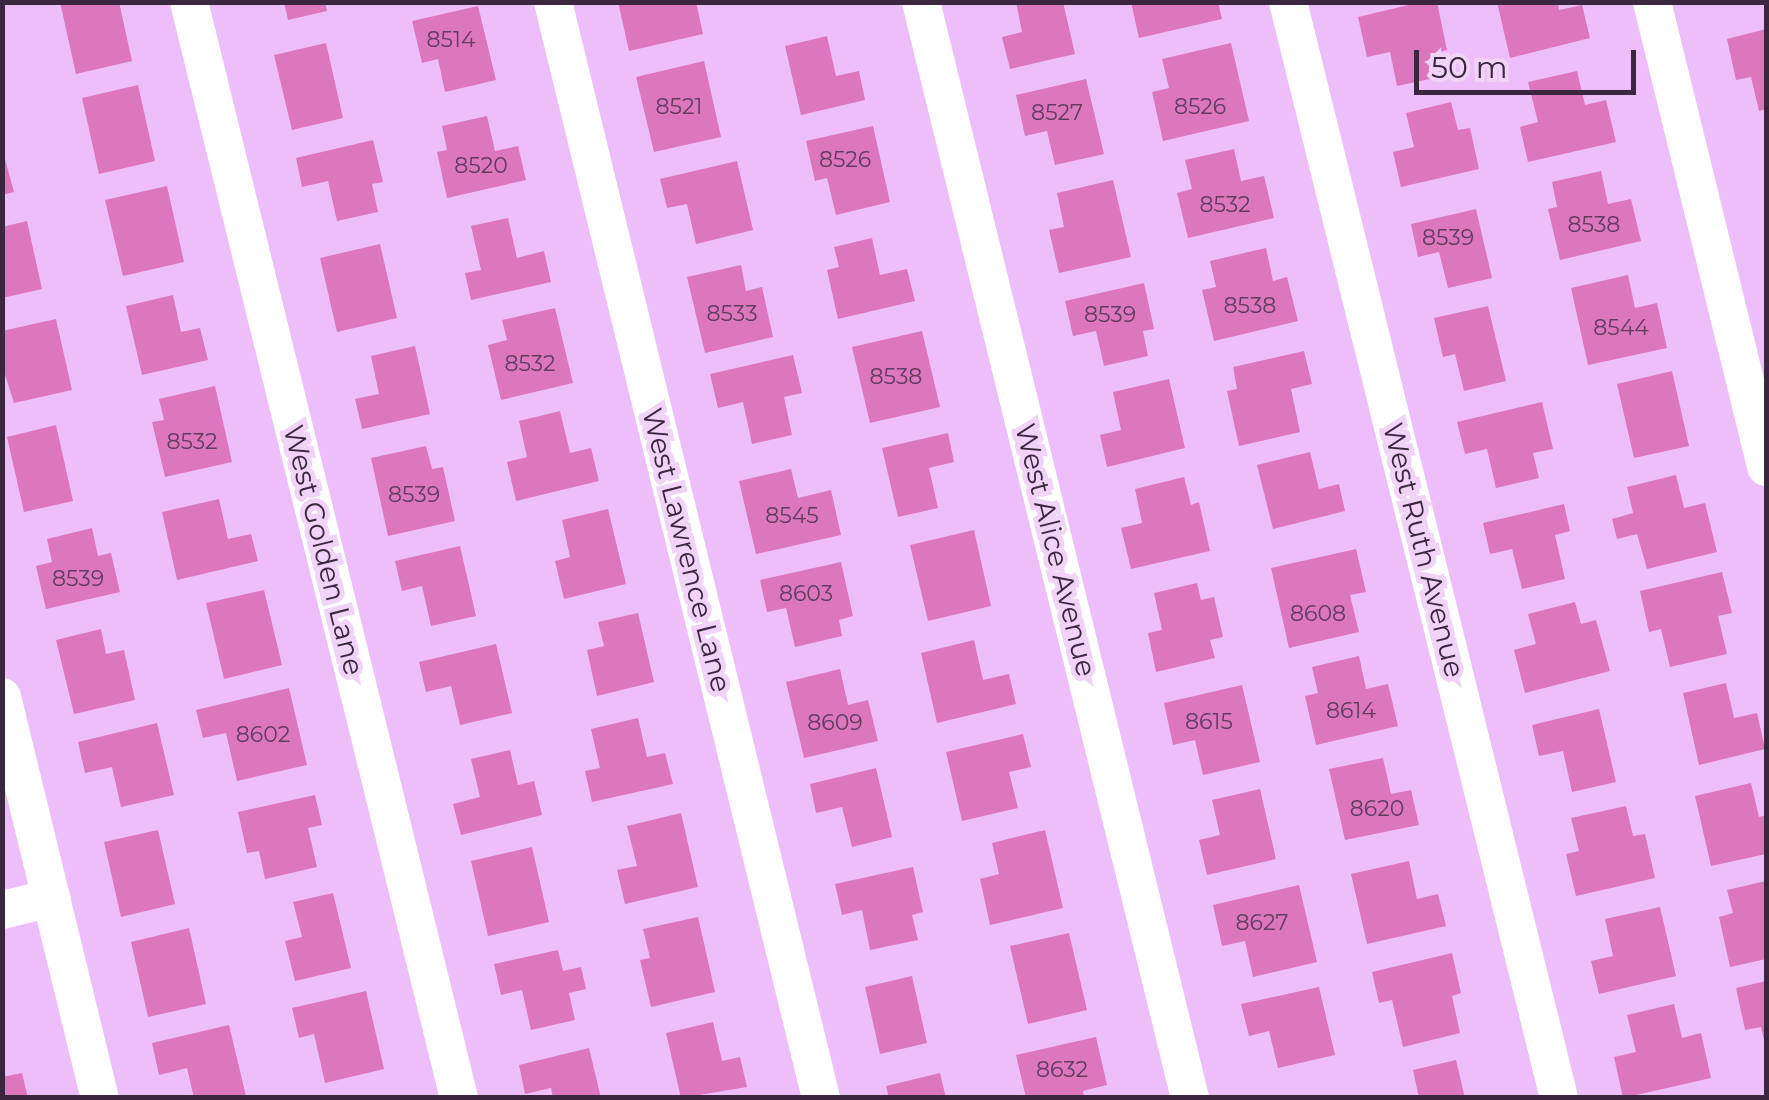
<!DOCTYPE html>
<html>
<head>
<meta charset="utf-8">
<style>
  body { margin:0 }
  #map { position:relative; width:1769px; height:1100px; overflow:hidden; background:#eebefa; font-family:Montserrat,sans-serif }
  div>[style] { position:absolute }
  .building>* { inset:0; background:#dc77be }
  .minor>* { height:38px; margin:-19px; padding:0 19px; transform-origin:19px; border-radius:19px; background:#fff }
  span { translate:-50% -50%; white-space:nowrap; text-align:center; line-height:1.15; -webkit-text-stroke:10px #f1d3f8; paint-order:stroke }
  .number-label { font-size:22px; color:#623b5f }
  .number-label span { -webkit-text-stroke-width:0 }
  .street-label { font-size:28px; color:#3a273f }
  .frame { position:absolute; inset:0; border:5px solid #3a273f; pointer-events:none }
  .scale { position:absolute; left:1414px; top:50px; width:222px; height:45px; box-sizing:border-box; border:5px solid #3a273f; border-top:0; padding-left:12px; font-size:30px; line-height:35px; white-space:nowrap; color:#3a273f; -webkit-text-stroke:8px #f1d3f8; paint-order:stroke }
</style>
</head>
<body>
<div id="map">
  <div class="building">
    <i style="clip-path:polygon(60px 2px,119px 2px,132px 61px,76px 74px)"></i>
    <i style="clip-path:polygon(284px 2px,325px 2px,327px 11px,288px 20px)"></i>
    <i style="clip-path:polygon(618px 2px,696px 2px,703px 34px,629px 51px)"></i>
    <i style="clip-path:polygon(1016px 2px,1063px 2px,1075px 54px,1010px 69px,1002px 37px,1022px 32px)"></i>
    <i style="clip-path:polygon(1131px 2px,1218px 2px,1222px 19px,1139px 38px)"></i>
    <i style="clip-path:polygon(1421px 2px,1437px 2px,1447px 50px,1438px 52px,1444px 76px,1397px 86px,1390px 52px,1367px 57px,1358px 17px)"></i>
    <i style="clip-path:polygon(1497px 2px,1558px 2px,1559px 10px,1582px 5px,1590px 38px,1510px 58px)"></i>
    <i style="clip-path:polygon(478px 6px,496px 80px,445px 92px,438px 59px,422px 63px,412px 21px)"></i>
    <i style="clip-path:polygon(1766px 29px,1766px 109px,1759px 111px,1751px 77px,1736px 80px,1727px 39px)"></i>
    <i style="clip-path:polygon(827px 36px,836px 76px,859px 71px,865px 100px,801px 115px,785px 46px)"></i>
    <i style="clip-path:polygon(326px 43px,343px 118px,292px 130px,274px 55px)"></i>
    <i style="clip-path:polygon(1231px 43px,1249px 121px,1163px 141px,1152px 92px,1169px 88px,1162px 59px)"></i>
    <i style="clip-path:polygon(704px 61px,721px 137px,654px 152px,636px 77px)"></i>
    <i style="clip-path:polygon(1577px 71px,1585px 105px,1606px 100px,1616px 142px,1528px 162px,1520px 127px,1538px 122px,1528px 82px)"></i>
    <i style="clip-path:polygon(1086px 79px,1104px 154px,1055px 165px,1047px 131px,1025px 136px,1016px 95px)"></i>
    <i style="clip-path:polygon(138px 85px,155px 161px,99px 174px,82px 98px)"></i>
    <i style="clip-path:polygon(1451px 102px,1458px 130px,1470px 128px,1479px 169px,1401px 187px,1393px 152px,1414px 147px,1406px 113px)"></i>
    <i style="clip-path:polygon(487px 116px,495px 151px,518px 146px,526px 180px,447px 198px,437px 152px,447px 150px,442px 126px)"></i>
    <i style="clip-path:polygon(873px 126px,890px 202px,836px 215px,827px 178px,815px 181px,806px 141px)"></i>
    <i style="clip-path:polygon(373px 140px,383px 182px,372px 184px,378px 212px,337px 221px,328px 181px,302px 187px,296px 158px)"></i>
    <i style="clip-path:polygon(2px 148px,14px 192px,2px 195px)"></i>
    <i style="clip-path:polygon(1234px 149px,1241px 181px,1264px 176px,1274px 218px,1188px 238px,1177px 193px,1192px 189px,1185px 160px)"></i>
    <i style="clip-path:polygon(737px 161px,753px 230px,696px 244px,687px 204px,667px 208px,660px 179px)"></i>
    <i style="clip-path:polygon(1601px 171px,1608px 204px,1631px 199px,1641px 241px,1560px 260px,1548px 209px,1557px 207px,1552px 182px)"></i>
    <i style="clip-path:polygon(1113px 180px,1131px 257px,1059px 273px,1049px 230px,1064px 227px,1057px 193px)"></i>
    <i style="clip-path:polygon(167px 186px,184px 262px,123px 276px,105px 200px)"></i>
    <i style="clip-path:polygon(1476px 209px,1492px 278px,1448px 288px,1439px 252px,1418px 257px,1411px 224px)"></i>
    <i style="clip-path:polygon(508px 218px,517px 258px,544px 251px,551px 282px,471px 300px,465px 273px,481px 270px,471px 226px)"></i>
    <i style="clip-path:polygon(27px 221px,42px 289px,2px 298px,2px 227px)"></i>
    <i style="clip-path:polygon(872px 238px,880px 275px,907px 269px,915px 301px,838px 319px,827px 270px,839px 267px,834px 247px)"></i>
    <i style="clip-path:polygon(380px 244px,397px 318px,337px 332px,320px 258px)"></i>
    <i style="clip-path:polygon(1266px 248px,1273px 281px,1287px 277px,1298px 321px,1214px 341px,1202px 290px,1216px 287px,1210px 261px)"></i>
    <i style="clip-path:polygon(741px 265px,746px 291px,762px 287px,773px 337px,705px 353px,687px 277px)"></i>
    <i style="clip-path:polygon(1628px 275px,1635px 308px,1657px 303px,1667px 348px,1588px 365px,1571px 288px)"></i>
    <i style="clip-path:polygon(1144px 283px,1154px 329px,1143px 331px,1148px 356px,1104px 366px,1096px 331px,1073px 336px,1065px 301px)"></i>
    <i style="clip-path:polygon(173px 295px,181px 332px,200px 328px,208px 360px,142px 375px,126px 306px)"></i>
    <i style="clip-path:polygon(1488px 306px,1506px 381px,1464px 391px,1455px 354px,1443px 357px,1434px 318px)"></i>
    <i style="clip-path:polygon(555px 308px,573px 383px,501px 400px,488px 345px,507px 340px,502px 320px)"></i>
    <i style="clip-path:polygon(56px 319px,72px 390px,14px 403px,2px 365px,2px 331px)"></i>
    <i style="clip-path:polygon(922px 331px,940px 407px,870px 423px,852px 347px)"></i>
    <i style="clip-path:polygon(415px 346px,430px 414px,362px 429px,355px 399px,379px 394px,371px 356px)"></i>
    <i style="clip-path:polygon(1304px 351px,1312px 384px,1291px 389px,1300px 432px,1239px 446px,1227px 391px,1237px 389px,1233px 367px)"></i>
    <i style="clip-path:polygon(793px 355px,802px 393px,784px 397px,792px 435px,752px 444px,743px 402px,718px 408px,710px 374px)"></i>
    <i style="clip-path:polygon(1672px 371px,1689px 446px,1634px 458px,1617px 384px)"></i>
    <i style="clip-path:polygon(1169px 379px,1185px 448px,1107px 467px,1100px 435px,1121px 430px,1113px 392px)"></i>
    <i style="clip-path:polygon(215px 386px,232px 462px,165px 477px,152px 422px,164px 420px,159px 399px)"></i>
    <i style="clip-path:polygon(1542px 402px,1553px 449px,1533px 453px,1539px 478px,1496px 488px,1487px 449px,1465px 454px,1457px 422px)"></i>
    <i style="clip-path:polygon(560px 411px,570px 453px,591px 448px,599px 481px,516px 501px,507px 462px,527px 457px,519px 421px)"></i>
    <i style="clip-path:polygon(56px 425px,73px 501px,24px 512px,7px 437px)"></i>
    <i style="clip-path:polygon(948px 433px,954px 462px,929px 468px,938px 508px,898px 517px,882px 448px)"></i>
    <i style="clip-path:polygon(426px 446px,432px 469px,443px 467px,455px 521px,388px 536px,371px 458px)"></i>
    <i style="clip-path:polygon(1310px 452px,1319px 489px,1339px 484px,1345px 511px,1273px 529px,1257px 465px)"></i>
    <i style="clip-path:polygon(791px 469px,798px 498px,831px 490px,841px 535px,756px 554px,739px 481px)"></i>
    <i style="clip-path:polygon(1676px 475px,1684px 508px,1705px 503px,1717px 552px,1647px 569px,1637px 534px,1617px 539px,1612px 519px,1633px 513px,1627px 487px)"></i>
    <i style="clip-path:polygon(1184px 477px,1191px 505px,1199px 502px,1210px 551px,1131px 569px,1121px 528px,1142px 523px,1135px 489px)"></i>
    <i style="clip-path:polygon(219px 499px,228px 539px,251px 534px,258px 561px,177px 580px,162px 512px)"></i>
    <i style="clip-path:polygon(1564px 504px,1570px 531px,1555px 535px,1565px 579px,1522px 589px,1512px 549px,1490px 554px,1483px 523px)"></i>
    <i style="clip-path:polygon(608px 509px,626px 584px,564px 599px,555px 561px,570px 557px,562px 520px)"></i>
    <i style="clip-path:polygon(92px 528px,98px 556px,111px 553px,120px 592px,46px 609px,36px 566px,52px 562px,47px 539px)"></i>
    <i style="clip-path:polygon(974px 530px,991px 606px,928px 621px,910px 545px)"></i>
    <i style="clip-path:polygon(460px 546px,476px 616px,431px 626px,422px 586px,402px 591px,395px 561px)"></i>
    <i style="clip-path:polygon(1356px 549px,1366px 592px,1350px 595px,1359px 632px,1289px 648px,1271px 568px)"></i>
    <i style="clip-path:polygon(841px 562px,853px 616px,839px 620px,842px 636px,795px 647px,786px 608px,767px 612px,760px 580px)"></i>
    <i style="clip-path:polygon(1722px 572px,1732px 613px,1718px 616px,1727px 654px,1670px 667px,1661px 629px,1649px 632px,1640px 591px)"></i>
    <i style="clip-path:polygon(1197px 583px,1201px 600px,1214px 597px,1223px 637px,1210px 640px,1215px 658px,1156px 672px,1148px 633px,1162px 630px,1154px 593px)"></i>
    <i style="clip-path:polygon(264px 590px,282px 665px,224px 679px,206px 603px)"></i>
    <i style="clip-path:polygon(1575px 602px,1581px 624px,1596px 620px,1610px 671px,1525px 693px,1514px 650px,1536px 644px,1528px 614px)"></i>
    <i style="clip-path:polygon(638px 613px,654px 682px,597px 696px,587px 650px,604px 646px,598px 622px)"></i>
    <i style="clip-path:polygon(101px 629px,106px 654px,124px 650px,135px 700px,74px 714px,56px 640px)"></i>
    <i style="clip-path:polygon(974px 640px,983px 680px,1009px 674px,1016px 704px,937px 723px,921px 653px)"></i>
    <i style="clip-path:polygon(496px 644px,512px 713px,460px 725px,451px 686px,426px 692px,419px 662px)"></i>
    <i style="clip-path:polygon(1359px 656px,1366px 689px,1388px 684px,1398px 726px,1316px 745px,1305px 696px,1318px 693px,1312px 667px)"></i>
    <i style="clip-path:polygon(840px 669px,848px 705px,868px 700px,878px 741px,804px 758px,786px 682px)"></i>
    <i style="clip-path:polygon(1726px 683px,1734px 718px,1757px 713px,1765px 749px,1699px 765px,1683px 693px)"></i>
    <i style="clip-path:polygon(1242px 685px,1260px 762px,1203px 775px,1195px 740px,1173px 745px,1164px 703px)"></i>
    <i style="clip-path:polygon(289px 688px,307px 765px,237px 781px,226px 733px,203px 738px,196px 710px)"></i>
    <i style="clip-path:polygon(1599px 709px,1616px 782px,1572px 792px,1563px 751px,1539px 756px,1532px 725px)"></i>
    <i style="clip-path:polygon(638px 718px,647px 757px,665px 753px,673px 784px,592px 802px,585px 771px,600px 768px,591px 729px)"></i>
    <i style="clip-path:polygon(157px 723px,174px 795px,121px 807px,112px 767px,85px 773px,78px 742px)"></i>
    <i style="clip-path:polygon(1023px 734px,1031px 767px,1009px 772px,1018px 808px,962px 821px,946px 752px)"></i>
    <i style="clip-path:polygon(510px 750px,518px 785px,534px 781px,542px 815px,461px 835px,453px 804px,480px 797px,471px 759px)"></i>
    <i style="clip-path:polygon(1383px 758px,1391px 794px,1411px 790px,1419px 825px,1345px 840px,1329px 769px)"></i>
    <i style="clip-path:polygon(876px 768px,892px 837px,852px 847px,842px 807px,816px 813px,810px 784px)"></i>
    <i style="clip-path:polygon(1751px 783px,1759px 817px,1766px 815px,1766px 854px,1711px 866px,1695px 796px)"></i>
    <i style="clip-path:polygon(1260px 789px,1276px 859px,1207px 875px,1199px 840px,1220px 835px,1212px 800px)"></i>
    <i style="clip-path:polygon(315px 795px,322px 825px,308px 828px,317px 867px,265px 879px,259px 851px,247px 853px,238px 812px)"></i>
    <i style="clip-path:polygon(1626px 806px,1633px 836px,1645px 834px,1655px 878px,1576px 896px,1566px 854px,1579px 851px,1571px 818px)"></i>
    <i style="clip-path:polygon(681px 813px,698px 887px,625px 904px,617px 870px,637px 866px,627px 826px)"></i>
    <i style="clip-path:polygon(158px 830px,175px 904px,121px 917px,104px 842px)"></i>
    <i style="clip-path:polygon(1045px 830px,1063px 908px,990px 925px,980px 879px,999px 874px,992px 843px)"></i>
    <i style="clip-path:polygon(532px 847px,549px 922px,488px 936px,471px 861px)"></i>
    <i style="clip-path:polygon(1409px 861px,1417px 899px,1438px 894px,1446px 926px,1367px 944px,1351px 874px)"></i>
    <i style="clip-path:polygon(913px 867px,923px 912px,912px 915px,918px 940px,870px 950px,862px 910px,842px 915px,835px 884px)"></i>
    <i style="clip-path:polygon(1766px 881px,1766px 959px,1730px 967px,1719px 917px,1733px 913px,1727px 890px)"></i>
    <i style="clip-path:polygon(1299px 885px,1317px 962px,1253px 977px,1245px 941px,1222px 946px,1213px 905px)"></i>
    <i style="clip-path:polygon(333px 893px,351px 968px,295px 981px,285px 941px,302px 937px,293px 902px)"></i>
    <i style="clip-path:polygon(1660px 907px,1676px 976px,1599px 994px,1591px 961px,1613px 956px,1605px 919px)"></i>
    <i style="clip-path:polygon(698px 917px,715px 992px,651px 1007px,640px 960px,650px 958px,643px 929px)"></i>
    <i style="clip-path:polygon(189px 928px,206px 1004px,148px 1017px,131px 942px)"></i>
    <i style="clip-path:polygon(1069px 933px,1087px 1010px,1028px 1024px,1010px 946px)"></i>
    <i style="clip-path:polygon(558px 950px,563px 971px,581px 967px,586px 989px,569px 993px,575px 1020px,531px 1030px,522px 990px,501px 995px,494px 964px)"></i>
    <i style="clip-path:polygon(1452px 953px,1461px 993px,1452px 996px,1460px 1033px,1403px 1047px,1392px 1000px,1379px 1003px,1372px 972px)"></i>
    <i style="clip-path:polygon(912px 976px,927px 1043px,880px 1054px,865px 987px)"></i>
    <i style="clip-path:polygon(1766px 981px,1766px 1043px,1765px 1044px,1761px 1027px,1745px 1030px,1736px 988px)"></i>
    <i style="clip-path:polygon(1319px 987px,1335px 1055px,1278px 1068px,1269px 1031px,1249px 1036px,1241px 1004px)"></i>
    <i style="clip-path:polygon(366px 991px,384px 1069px,325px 1083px,314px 1034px,299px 1038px,292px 1008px)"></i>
    <i style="clip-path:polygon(1674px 1004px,1682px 1038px,1701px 1033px,1711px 1078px,1623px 1098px,1614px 1057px,1636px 1052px,1627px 1015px)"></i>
    <i style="clip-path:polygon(713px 1022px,722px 1061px,740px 1057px,747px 1087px,681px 1098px,666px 1033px)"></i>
    <i style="clip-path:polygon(229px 1025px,246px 1096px,194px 1098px,187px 1068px,159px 1075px,152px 1043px)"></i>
    <i style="clip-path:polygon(1096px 1037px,1107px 1085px,1083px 1091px,1084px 1098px,1026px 1098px,1016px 1055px)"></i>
    <i style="clip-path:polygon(589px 1048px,601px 1098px,553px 1098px,551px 1088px,525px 1094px,519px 1065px)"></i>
    <i style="clip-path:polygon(1456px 1060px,1465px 1098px,1419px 1098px,1413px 1070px)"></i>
    <i style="clip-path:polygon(22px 1073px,28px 1098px,2px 1098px,2px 1077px)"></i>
    <i style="clip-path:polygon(940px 1073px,946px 1098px,889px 1098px,886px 1086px)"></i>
  </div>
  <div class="minor">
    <i style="left:189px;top:2px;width:1129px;rotate:76.16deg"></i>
    <i style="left:553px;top:2px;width:1128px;rotate:76.26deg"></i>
    <i style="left:921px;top:2px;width:1129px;rotate:76.21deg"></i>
    <i style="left:1288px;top:2px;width:1129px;rotate:76.11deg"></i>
    <i style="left:1652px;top:2px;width:479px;rotate:76.2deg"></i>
    <i style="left:2px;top:697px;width:413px;rotate:76.3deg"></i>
    <i style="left:2px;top:910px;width:51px;rotate:-13.5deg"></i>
  </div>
  <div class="number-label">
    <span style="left:451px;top:40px">8514</span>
    <span style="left:679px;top:107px">8521</span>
    <span style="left:1200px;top:107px">8526</span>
    <span style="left:1057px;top:113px">8527</span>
    <span style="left:845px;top:160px">8526</span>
    <span style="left:481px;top:166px">8520</span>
    <span style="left:1225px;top:205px">8532</span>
    <span style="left:1594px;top:225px">8538</span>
    <span style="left:1448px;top:238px">8539</span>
    <span style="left:1250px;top:306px">8538</span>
    <span style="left:732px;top:314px">8533</span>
    <span style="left:1110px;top:315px">8539</span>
    <span style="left:1621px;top:328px">8544</span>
    <span style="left:530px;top:364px">8532</span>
    <span style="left:896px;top:377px">8538</span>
    <span style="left:192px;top:442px">8532</span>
    <span style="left:414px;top:495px">8539</span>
    <span style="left:792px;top:516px">8545</span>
    <span style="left:78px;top:579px">8539</span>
    <span style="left:806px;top:594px">8603</span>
    <span style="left:1318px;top:614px">8608</span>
    <span style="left:1351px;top:711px">8614</span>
    <span style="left:1209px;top:722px">8615</span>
    <span style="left:835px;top:723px">8609</span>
    <span style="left:263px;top:735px">8602</span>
    <span style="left:1377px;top:809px">8620</span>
    <span style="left:1262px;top:923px">8627</span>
    <span style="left:1062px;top:1070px">8632</span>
  </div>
  <div class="street-label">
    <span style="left:324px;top:550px;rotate:76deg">West Golden Lane</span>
    <span style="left:687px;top:550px;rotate:76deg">West Lawrence Lane</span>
    <span style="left:1056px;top:550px;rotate:76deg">West Alice Avenue</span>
    <span style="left:1424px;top:550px;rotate:76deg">West Ruth Avenue</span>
  </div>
  <div class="frame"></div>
  <div class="scale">50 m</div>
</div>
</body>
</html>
